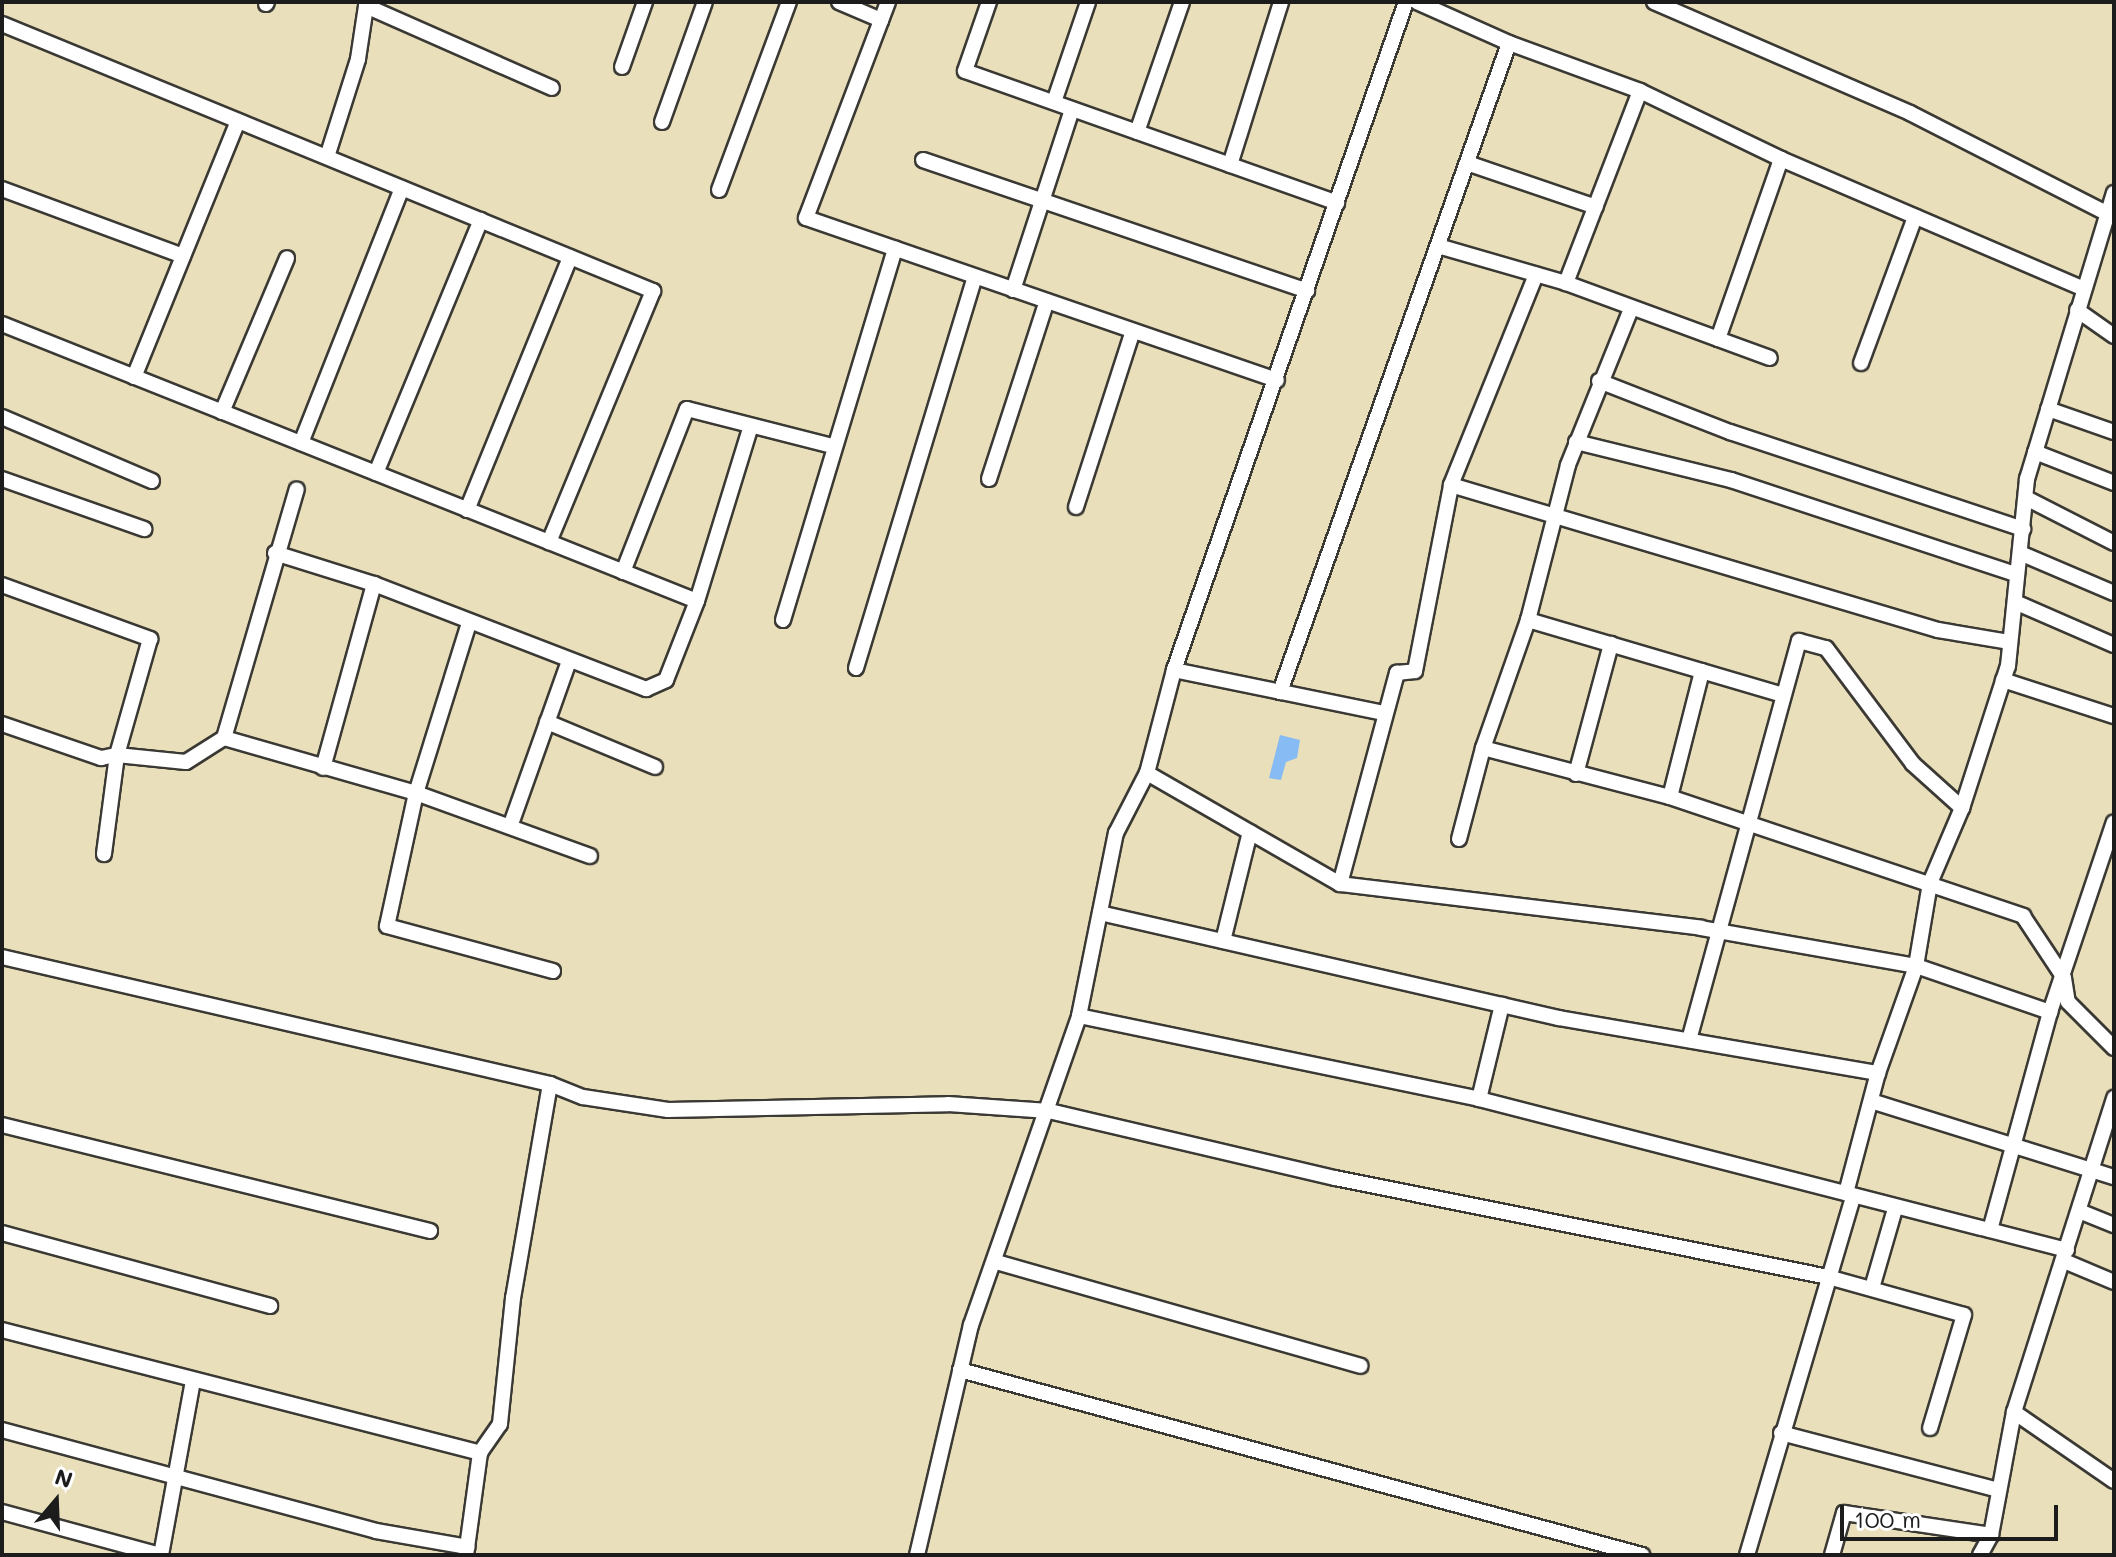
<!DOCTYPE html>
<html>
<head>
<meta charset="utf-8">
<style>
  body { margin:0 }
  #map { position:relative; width:2116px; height:1557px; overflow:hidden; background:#e9dfba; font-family:Mali,sans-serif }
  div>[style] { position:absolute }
  .water>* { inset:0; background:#86bbf4 }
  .roads { filter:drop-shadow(2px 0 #3b3934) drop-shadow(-2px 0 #3b3934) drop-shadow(0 2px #3b3934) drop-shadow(0 -2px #3b3934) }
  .minor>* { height:14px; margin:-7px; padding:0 7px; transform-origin:7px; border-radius:7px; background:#fff }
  span { translate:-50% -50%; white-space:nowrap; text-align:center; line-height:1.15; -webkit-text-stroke:7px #fff; paint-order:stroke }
  .frame { position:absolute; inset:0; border:4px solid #1c1c1c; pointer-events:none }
  .north { position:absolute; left:16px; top:1461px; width:80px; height:80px; -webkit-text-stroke:6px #fff; paint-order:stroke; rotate:19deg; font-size:22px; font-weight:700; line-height:32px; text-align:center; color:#1c1c1c }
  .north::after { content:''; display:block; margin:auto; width:28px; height:36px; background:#1c1c1c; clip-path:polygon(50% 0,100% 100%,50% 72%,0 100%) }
  .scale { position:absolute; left:1840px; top:1505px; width:218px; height:36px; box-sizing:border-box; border:4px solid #1c1c1c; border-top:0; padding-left:10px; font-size:24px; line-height:28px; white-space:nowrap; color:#1c1c1c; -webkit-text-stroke:6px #fff; paint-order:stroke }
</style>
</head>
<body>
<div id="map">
  <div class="water">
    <i style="clip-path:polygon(1280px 735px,1300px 740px,1297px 758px,1286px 762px,1281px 780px,1269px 778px)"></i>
  </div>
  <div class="roads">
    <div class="minor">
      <i style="left:367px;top:2px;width:4px;rotate:104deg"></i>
      <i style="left:366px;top:6px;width:203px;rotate:23.8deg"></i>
      <i style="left:839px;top:2px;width:46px;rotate:23.2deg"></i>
      <i style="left:888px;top:2px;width:231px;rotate:110.8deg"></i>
      <i style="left:806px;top:218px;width:498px;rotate:19deg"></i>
      <i style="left:989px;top:2px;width:73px;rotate:109.2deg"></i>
      <i style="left:965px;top:71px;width:395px;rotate:19.5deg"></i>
      <i style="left:1417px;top:2px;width:101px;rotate:24deg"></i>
      <i style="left:1509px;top:43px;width:140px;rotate:20.1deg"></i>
      <i style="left:1640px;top:91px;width:157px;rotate:25.7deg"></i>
      <i style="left:1781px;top:159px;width:327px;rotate:23.2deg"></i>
      <i style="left:1654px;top:2px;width:279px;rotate:23.4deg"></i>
      <i style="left:1910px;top:113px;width:229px;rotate:27deg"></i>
      <i style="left:266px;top:4px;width:2px;rotate:-63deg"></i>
      <i style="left:2px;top:24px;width:704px;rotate:22.3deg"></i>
      <i style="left:653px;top:291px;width:272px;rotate:112.5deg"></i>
      <i style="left:622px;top:67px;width:69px;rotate:-70.5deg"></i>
      <i style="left:1640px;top:91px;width:206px;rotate:111.1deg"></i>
      <i style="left:1566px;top:283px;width:162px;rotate:20.2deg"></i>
      <i style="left:1718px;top:339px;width:191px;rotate:-70.7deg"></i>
      <i style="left:1054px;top:102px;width:106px;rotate:-71.2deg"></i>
      <i style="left:662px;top:122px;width:127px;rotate:-70.3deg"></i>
      <i style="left:1137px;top:132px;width:138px;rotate:-70.9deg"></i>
      <i style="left:327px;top:157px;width:103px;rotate:-72.4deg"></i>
      <i style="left:358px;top:59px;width:54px;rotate:-81.4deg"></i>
      <i style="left:923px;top:160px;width:406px;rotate:18.8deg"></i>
      <i style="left:1467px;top:163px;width:136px;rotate:18.8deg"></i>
      <i style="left:1230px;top:165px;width:171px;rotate:-72.6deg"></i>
      <i style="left:2px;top:189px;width:193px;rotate:20.3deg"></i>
      <i style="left:719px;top:190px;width:201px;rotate:-69.6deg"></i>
      <i style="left:1438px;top:246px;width:133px;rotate:16.1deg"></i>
      <i style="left:1013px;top:290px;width:190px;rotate:-71.9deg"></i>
      <i style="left:2077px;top:310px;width:45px;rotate:35.1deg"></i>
      <i style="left:2px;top:324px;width:748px;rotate:21.73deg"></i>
      <i style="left:1718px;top:339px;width:55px;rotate:20.1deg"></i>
      <i style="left:1861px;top:363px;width:156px;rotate:-69.7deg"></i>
      <i style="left:134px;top:377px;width:276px;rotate:-67.9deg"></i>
      <i style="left:1599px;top:381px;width:141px;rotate:21.3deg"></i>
      <i style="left:1730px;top:432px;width:309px;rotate:18.3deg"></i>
      <i style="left:2048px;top:409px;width:70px;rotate:19.2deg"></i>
      <i style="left:222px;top:412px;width:167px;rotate:-67.1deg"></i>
      <i style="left:2px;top:417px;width:163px;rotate:23.1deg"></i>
      <i style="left:1576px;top:442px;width:160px;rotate:13.8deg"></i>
      <i style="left:1731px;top:480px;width:299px;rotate:18.3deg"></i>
      <i style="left:301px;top:443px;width:274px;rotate:-68.4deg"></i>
      <i style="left:2035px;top:452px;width:85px;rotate:21.4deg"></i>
      <i style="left:376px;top:473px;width:274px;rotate:-67.5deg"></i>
      <i style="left:2px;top:479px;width:151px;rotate:19.4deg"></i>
      <i style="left:989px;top:479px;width:187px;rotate:-72deg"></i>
      <i style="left:1451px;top:485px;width:508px;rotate:16.58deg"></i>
      <i style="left:1938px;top:630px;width:73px;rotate:9.5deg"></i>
      <i style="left:2026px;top:498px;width:99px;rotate:27.1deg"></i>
      <i style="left:1076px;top:507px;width:185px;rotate:-72.1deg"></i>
      <i style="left:467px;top:510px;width:273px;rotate:-67.8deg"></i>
      <i style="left:275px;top:553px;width:104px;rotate:17.4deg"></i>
      <i style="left:374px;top:584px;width:292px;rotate:21.1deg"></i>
      <i style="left:646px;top:689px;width:22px;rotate:-24deg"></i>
      <i style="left:666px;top:680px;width:85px;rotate:-68.6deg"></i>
      <i style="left:697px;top:601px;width:183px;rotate:-72.9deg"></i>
      <i style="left:2020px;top:553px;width:102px;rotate:23.1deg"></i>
      <i style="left:623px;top:572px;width:175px;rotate:-68.6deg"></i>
      <i style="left:687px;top:409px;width:150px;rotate:14.3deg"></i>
      <i style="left:2px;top:585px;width:158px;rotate:20deg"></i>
      <i style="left:150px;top:639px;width:121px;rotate:105.9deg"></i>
      <i style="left:117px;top:755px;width:100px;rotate:97.5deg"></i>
      <i style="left:2015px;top:602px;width:108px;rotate:23.5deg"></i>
      <i style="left:783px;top:620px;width:388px;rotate:-73.2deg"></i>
      <i style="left:1528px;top:620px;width:160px;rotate:-75.5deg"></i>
      <i style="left:1568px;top:465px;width:168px;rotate:-68deg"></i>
      <i style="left:469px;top:623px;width:178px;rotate:107.3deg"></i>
      <i style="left:416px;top:793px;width:136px;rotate:102.3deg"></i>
      <i style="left:387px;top:926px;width:172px;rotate:15.2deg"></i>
      <i style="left:856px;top:668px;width:409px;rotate:-73.1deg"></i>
      <i style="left:1174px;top:670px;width:214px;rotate:11.6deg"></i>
      <i style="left:2003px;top:680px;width:117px;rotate:18deg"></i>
      <i style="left:1280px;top:692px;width:688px;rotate:-70.56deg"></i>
      <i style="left:547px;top:722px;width:117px;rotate:22.6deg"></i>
      <i style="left:2px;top:724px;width:105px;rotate:19deg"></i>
      <i style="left:101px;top:758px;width:16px;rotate:-11deg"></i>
      <i style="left:117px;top:755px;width:69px;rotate:5.8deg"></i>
      <i style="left:186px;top:762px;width:45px;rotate:-32.3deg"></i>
      <i style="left:224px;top:738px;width:259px;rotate:-73.7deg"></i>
      <i style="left:224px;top:738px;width:200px;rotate:16deg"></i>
      <i style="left:416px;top:793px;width:185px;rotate:19.9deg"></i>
      <i style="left:1483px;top:748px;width:193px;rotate:14.7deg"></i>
      <i style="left:1670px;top:797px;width:373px;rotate:18.6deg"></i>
      <i style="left:2023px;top:916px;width:74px;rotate:56.5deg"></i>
      <i style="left:2064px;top:978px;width:24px;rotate:81deg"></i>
      <i style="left:2068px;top:1002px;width:65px;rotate:45deg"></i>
      <i style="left:323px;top:768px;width:191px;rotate:-74.5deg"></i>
      <i style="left:1147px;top:773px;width:223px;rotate:29.9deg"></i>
      <i style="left:1340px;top:884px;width:364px;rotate:6.9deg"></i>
      <i style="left:1701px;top:928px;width:218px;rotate:10deg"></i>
      <i style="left:1916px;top:966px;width:142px;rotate:18.9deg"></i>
      <i style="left:2050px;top:1012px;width:200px;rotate:-71.4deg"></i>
      <i style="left:1576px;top:774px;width:135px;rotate:-74.9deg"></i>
      <i style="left:1670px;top:797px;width:130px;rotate:-75.7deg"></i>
      <i style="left:511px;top:824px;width:173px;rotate:-70.4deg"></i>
      <i style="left:1459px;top:839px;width:94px;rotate:-75.2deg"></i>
      <i style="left:1483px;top:748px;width:136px;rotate:-70.6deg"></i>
      <i style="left:1528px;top:620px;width:266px;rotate:16.4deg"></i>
      <i style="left:1340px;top:884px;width:219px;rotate:-74.9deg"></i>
      <i style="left:1397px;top:673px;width:18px;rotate:-6deg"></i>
      <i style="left:1415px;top:671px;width:189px;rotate:-79deg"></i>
      <i style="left:1451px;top:485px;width:227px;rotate:-68deg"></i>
      <i style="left:1100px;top:913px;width:471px;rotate:12.9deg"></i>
      <i style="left:1559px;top:1018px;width:324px;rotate:9.8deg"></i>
      <i style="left:1223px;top:941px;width:112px;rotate:-76.1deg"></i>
      <i style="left:2px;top:957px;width:563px;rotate:13.05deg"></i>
      <i style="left:550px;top:1084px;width:217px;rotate:99.8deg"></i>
      <i style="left:513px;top:1298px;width:127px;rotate:95.9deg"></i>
      <i style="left:500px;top:1424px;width:35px;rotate:125deg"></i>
      <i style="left:480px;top:1453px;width:103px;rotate:97.8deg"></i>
      <i style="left:1079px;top:1016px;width:409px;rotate:11.7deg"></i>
      <i style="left:1479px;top:1099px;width:607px;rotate:14.4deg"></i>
      <i style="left:1689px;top:1040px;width:414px;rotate:-74.6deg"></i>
      <i style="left:1799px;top:641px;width:28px;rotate:15deg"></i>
      <i style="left:1826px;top:648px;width:145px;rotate:53.1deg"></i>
      <i style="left:1913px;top:764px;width:66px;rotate:41.9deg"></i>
      <i style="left:550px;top:1084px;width:35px;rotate:22deg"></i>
      <i style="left:583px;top:1097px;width:86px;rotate:8.7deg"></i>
      <i style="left:668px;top:1110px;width:280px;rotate:-1.2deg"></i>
      <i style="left:948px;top:1104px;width:101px;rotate:4deg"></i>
      <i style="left:1049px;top:1111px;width:294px;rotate:13.2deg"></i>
      <i style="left:1335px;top:1178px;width:503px;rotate:11.35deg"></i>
      <i style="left:1828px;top:1277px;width:141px;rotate:15.6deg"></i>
      <i style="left:1964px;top:1315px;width:118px;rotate:106.7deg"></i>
      <i style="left:1479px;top:1099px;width:97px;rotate:-76.3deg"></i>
      <i style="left:1871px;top:1101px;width:255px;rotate:17.4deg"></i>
      <i style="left:2px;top:1125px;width:441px;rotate:13.9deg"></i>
      <i style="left:1846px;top:1193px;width:124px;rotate:-75.1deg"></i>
      <i style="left:1878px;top:1073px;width:114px;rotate:-70.4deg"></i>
      <i style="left:1916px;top:966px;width:84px;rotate:-80.4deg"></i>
      <i style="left:1930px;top:883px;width:82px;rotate:-66.9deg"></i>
      <i style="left:1962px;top:808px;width:149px;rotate:-72.1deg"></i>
      <i style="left:2008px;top:666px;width:188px;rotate:-84.2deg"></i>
      <i style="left:2027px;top:479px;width:299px;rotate:-73.1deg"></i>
      <i style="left:2079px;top:1211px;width:38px;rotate:22deg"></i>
      <i style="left:1990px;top:1230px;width:226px;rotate:-74.6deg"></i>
      <i style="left:2px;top:1233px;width:278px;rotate:15.2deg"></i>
      <i style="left:2064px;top:1261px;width:54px;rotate:22.8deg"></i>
      <i style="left:996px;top:1262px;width:379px;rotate:15.9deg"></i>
      <i style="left:1872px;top:1288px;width:82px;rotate:-73.8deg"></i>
      <i style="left:2px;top:1330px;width:494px;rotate:14.4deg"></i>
      <i style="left:960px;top:1370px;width:707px;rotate:15.18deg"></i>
      <i style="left:2014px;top:1412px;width:121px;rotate:34.6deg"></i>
      <i style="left:2px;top:1430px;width:387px;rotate:15.1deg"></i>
      <i style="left:376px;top:1531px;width:93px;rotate:9.9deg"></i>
      <i style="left:1781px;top:1433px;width:225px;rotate:14.7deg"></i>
      <i style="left:2px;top:1512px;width:164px;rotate:15.2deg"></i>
      <i style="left:161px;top:1555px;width:177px;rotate:-79.6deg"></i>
      <i style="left:917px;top:1555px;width:236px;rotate:-76.8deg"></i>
      <i style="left:971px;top:1325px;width:327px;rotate:-70.7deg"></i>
      <i style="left:1079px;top:1016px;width:187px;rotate:-78.6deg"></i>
      <i style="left:1116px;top:833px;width:68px;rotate:-62.7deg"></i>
      <i style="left:1147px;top:773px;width:106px;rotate:-75.3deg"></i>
      <i style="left:1174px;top:670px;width:707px;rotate:-70.85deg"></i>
      <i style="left:1747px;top:1555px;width:374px;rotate:-73.5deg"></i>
      <i style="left:1832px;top:1555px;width:44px;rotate:-74.1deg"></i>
      <i style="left:1844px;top:1513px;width:149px;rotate:8.5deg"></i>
      <i style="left:1980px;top:1555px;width:23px;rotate:-61deg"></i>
      <i style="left:1991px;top:1535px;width:125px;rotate:-79.4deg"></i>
      <i style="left:2014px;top:1412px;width:330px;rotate:-72.3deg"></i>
    </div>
  </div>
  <div class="frame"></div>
  <div class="north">N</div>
  <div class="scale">100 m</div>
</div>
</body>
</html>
